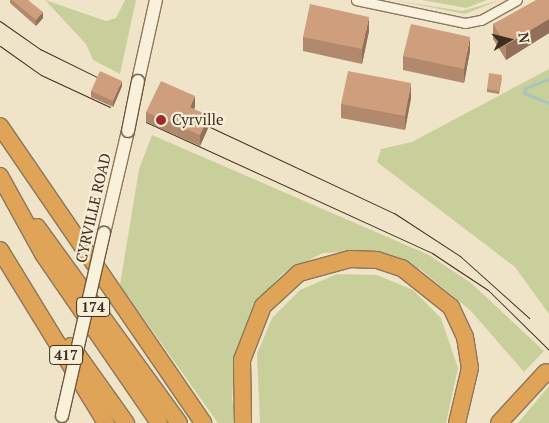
<!DOCTYPE html>
<html>
<head>
<meta charset="utf-8">
<style>
  body { margin:0 }
  #map { position:relative; width:549px; height:423px; overflow:hidden; background:#f0e4c8; font-family:"PT Serif",serif }
  div>[style] { position:absolute }
  .green>* { inset:0; background:#c9cf9b }
  .stream>* { height:3px; margin:-1.5px; padding:0 1.5px; transform-origin:1.5px; border-radius:1.5px; background:#a9c4bc }
  .roads { filter:drop-shadow(1px 0 #8d765c) drop-shadow(-1px 0 #8d765c) drop-shadow(0 1px #8d765c) drop-shadow(0 -1px #8d765c) }
  .minor>* { height:9px; margin:-4.5px; padding:0 4.5px; transform-origin:4.5px; border-radius:4.5px; background:#faf1dc }
  .secondary>* { height:12px; margin:-6px; padding:0 6px; transform-origin:6px; border-radius:6px; background:#faf1dc }
  .motorway>* { height:16px; margin:-8px; padding:0 8px; transform-origin:8px; border-radius:8px; background:#e0a458 }
  .tram>* { height:1px; margin:-0.5px; padding:0 0.5px; transform-origin:0.5px; border-radius:0.5px; background:#3d2e20 }
  .bridges { filter:drop-shadow(1px 0 #6f573f) drop-shadow(-1px 0 #6f573f) drop-shadow(0 1px #6f573f) drop-shadow(0 -1px #6f573f) }
  .secondary-bridge>* { height:12px; margin:-6px; padding:0 6px; transform-origin:6px; border-radius:6px; background:#faf1dc }
  .wall>* { inset:0; background:#b2896c }
  .shaded-wall>* { inset:0; background:#916f58 }
  .building>* { inset:0; background:#cf9f7d }
  .dots>* { width:14px; height:14px; translate:-50% -50%; box-sizing:border-box; border:2px solid #f7eed8; border-radius:50% }
  span { translate:-50% -50%; white-space:nowrap; text-align:center; line-height:1.15; -webkit-text-stroke:4.5px #f7eed8; paint-order:stroke }
  .shield-label span { padding:1px 4px; background:#f7eed8; border:1px solid; border-radius:4px; -webkit-text-stroke-width:0 }
  .shield-label { font-size:14px; color:#3d2e20; font-weight:700 }
  .poi-label { font-size:15px; color:#3d2e20 }
  .left { translate:0 -50%; text-align:left }
  .street-label { font-size:15px; color:#3d2e20 }
  .north { position:absolute; left:484px; top:15px; width:50px; height:50px; -webkit-text-stroke:4px #f7eed8; paint-order:stroke; rotate:82deg; font-size:14px; font-weight:700; line-height:20px; text-align:center; color:#3d2e20 }
  .north::after { content:''; display:block; margin:auto; width:18px; height:22px; background:#3d2e20; clip-path:polygon(50% 0,100% 100%,50% 72%,0 100%) }
</style>
</head>
<body>
<div id="map">
  <div class="green">
    <i style="clip-path:polygon(45px 0,106px 21px,116px 18px,125px 0,136px 0,120px 74px,93px 60px,86px 44px)"></i>
    <i style="clip-path:polygon(393px 0,462px 11px,500px 0,465px 14px)"></i>
    <i style="clip-path:polygon(422px 0,487px 0,466px 8px)"></i>
    <i style="clip-path:polygon(549px 69px,549px 314px,515px 267px,377px 162px,381px 149px,412px 142px)"></i>
    <i style="clip-path:polygon(152px 135px,429px 255px,471px 283px,544px 351px,524px 372px,471px 311px,420px 269px,367px 251px,323px 253px,283px 273px,256px 302px,234px 364px,232px 399px,237px 423px,218px 423px,120px 285px,139px 169px)"></i>
    <i style="clip-path:polygon(337px 274px,377px 275px,413px 290px,441px 318px,458px 368px,446px 423px,260px 423px,257px 354px,272px 318px,300px 290px)"></i>
    <i style="clip-path:polygon(549px 386px,549px 423px,518px 423px)"></i>
  </div>
  <div class="stream">
    <i style="left:549px;top:79px;width:26px;rotate:159deg"></i>
    <i style="left:525px;top:88px;width:5px;rotate:101deg"></i>
    <i style="left:524px;top:93px;width:27px;rotate:22deg"></i>
  </div>
  <div class="roads">
    <div class="minor">
      <i style="left:356px;top:0;width:111px;rotate:11.9deg"></i>
      <i style="left:465px;top:23px;width:16px;rotate:-11deg"></i>
      <i style="left:481px;top:20px;width:41px;rotate:-29.1deg"></i>
    </div>
    <div class="secondary">
      <i style="left:138px;top:81px;width:83px;rotate:-77.5deg"></i>
      <i style="left:104px;top:233px;width:105px;rotate:-76.8deg"></i>
    </div>
    <div class="motorway">
      <i style="left:0;top:126px;width:360px;rotate:55.6deg"></i>
      <i style="left:0;top:176px;width:89px;rotate:61.1deg"></i>
      <i style="left:43px;top:254px;width:205px;rotate:55.5deg"></i>
      <i style="left:37px;top:227px;width:242px;rotate:54.1deg"></i>
      <i style="left:0;top:250px;width:203px;rotate:58.5deg"></i>
      <i style="left:71px;top:346px;width:95px;rotate:54.5deg"></i>
      <i style="left:243px;top:423px;width:63px;rotate:-90.9deg"></i>
      <i style="left:242px;top:360px;width:58px;rotate:-68.7deg"></i>
      <i style="left:263px;top:306px;width:49px;rotate:-42.5deg"></i>
      <i style="left:299px;top:273px;width:53px;rotate:-15.4deg"></i>
      <i style="left:350px;top:259px;width:27px;rotate:2deg"></i>
      <i style="left:377px;top:260px;width:26px;rotate:18deg"></i>
      <i style="left:402px;top:268px;width:63px;rotate:38.5deg"></i>
      <i style="left:451px;top:307px;width:33px;rotate:65deg"></i>
      <i style="left:465px;top:337px;width:31px;rotate:81deg"></i>
      <i style="left:470px;top:368px;width:57px;rotate:103.3deg"></i>
      <i style="left:499px;top:423px;width:69px;rotate:-47.3deg"></i>
    </div>
  </div>
  <div class="tram">
    <i style="left:0;top:21px;width:49px;rotate:35deg"></i>
    <i style="left:40px;top:49px;width:66px;rotate:26.2deg"></i>
    <i style="left:0;top:46px;width:50px;rotate:35.3deg"></i>
    <i style="left:41px;top:75px;width:76px;rotate:24.9deg"></i>
    <i style="left:146px;top:122px;width:315px;rotate:24.6deg"></i>
    <i style="left:432px;top:253px;width:67px;rotate:33.5deg"></i>
    <i style="left:488px;top:290px;width:86px;rotate:44.5deg"></i>
    <i style="left:210px;top:127px;width:203px;rotate:25.1deg"></i>
    <i style="left:394px;top:213px;width:79px;rotate:33.1deg"></i>
    <i style="left:460px;top:256px;width:93px;rotate:41.9deg"></i>
  </div>
  <div class="bridges">
    <div class="secondary-bridge">
      <i style="left:128px;top:131px;width:51px;rotate:-78.7deg"></i>
      <i style="left:62px;top:416px;width:188px;rotate:-77.1deg"></i>
    </div>
  </div>
  <div class="wall">
    <i style="clip-path:polygon(10px 0,28px 0,43px 18px,36px 26px,10px 3px)"></i>
    <i style="clip-path:polygon(549px 0,549px 33px,506px 60px,493px 39px,493px 24px)"></i>
    <i style="clip-path:polygon(369px 31px,362px 64px,303px 51px,303px 37px)"></i>
    <i style="clip-path:polygon(470px 51px,464px 83px,403px 70px,403px 56px)"></i>
    <i style="clip-path:polygon(502px 78px,499px 94px,487px 92px,487px 89px)"></i>
    <i style="clip-path:polygon(122px 86px,113px 107px,91px 97px,91px 91px)"></i>
    <i style="clip-path:polygon(411px 98px,405px 130px,341px 118px,341px 104px)"></i>
    <i style="clip-path:polygon(195px 107px,194px 109px,209px 126px,200px 146px,146px 122px,146px 112px)"></i>
  </div>
  <div class="shaded-wall">
    <i style="clip-path:polygon(43px 12px,43px 18px,36px 26px,36px 20px)"></i>
    <i style="clip-path:polygon(369px 17px,369px 31px,362px 64px,362px 49px)"></i>
    <i style="clip-path:polygon(549px 19px,549px 33px,506px 60px,506px 45px)"></i>
    <i style="clip-path:polygon(470px 37px,470px 51px,464px 83px,464px 69px)"></i>
    <i style="clip-path:polygon(122px 81px,122px 86px,113px 107px,113px 101px)"></i>
    <i style="clip-path:polygon(411px 83px,411px 98px,405px 130px,405px 116px)"></i>
    <i style="clip-path:polygon(195px 96px,195px 107px,190px 117px,190px 107px)"></i>
    <i style="clip-path:polygon(209px 116px,209px 126px,200px 146px,200px 135px)"></i>
  </div>
  <div class="building">
    <i style="clip-path:polygon(12px 0,28px 0,43px 12px,36px 20px)"></i>
    <i style="clip-path:polygon(536px 0,549px 0,549px 19px,506px 45px,493px 24px)"></i>
    <i style="clip-path:polygon(310px 4px,369px 17px,362px 49px,303px 37px)"></i>
    <i style="clip-path:polygon(411px 24px,470px 37px,464px 69px,403px 56px)"></i>
    <i style="clip-path:polygon(100px 71px,122px 81px,113px 101px,91px 91px)"></i>
    <i style="clip-path:polygon(348px 71px,411px 83px,405px 116px,341px 104px)"></i>
    <i style="clip-path:polygon(489px 73px,502px 75px,499px 91px,487px 89px)"></i>
    <i style="clip-path:polygon(161px 81px,195px 96px,190px 107px,209px 116px,200px 135px,146px 112px)"></i>
  </div>
  <div class="dots">
    <i style="left:161px;top:120px;background:#9e2a2b"></i>
  </div>
  <div class="shield-label">
    <span style="left:93px;top:307px">174</span>
    <span style="left:66px;top:355px">417</span>
  </div>
  <div class="poi-label">
    <span class="left" style="left:172px;top:120px">Cyrville</span>
  </div>
  <div class="street-label">
    <span style="left:93px;top:208px;rotate:-77deg">CYRVILLE ROAD</span>
  </div>
  <div class="north">N</div>
</div>
</body>
</html>
